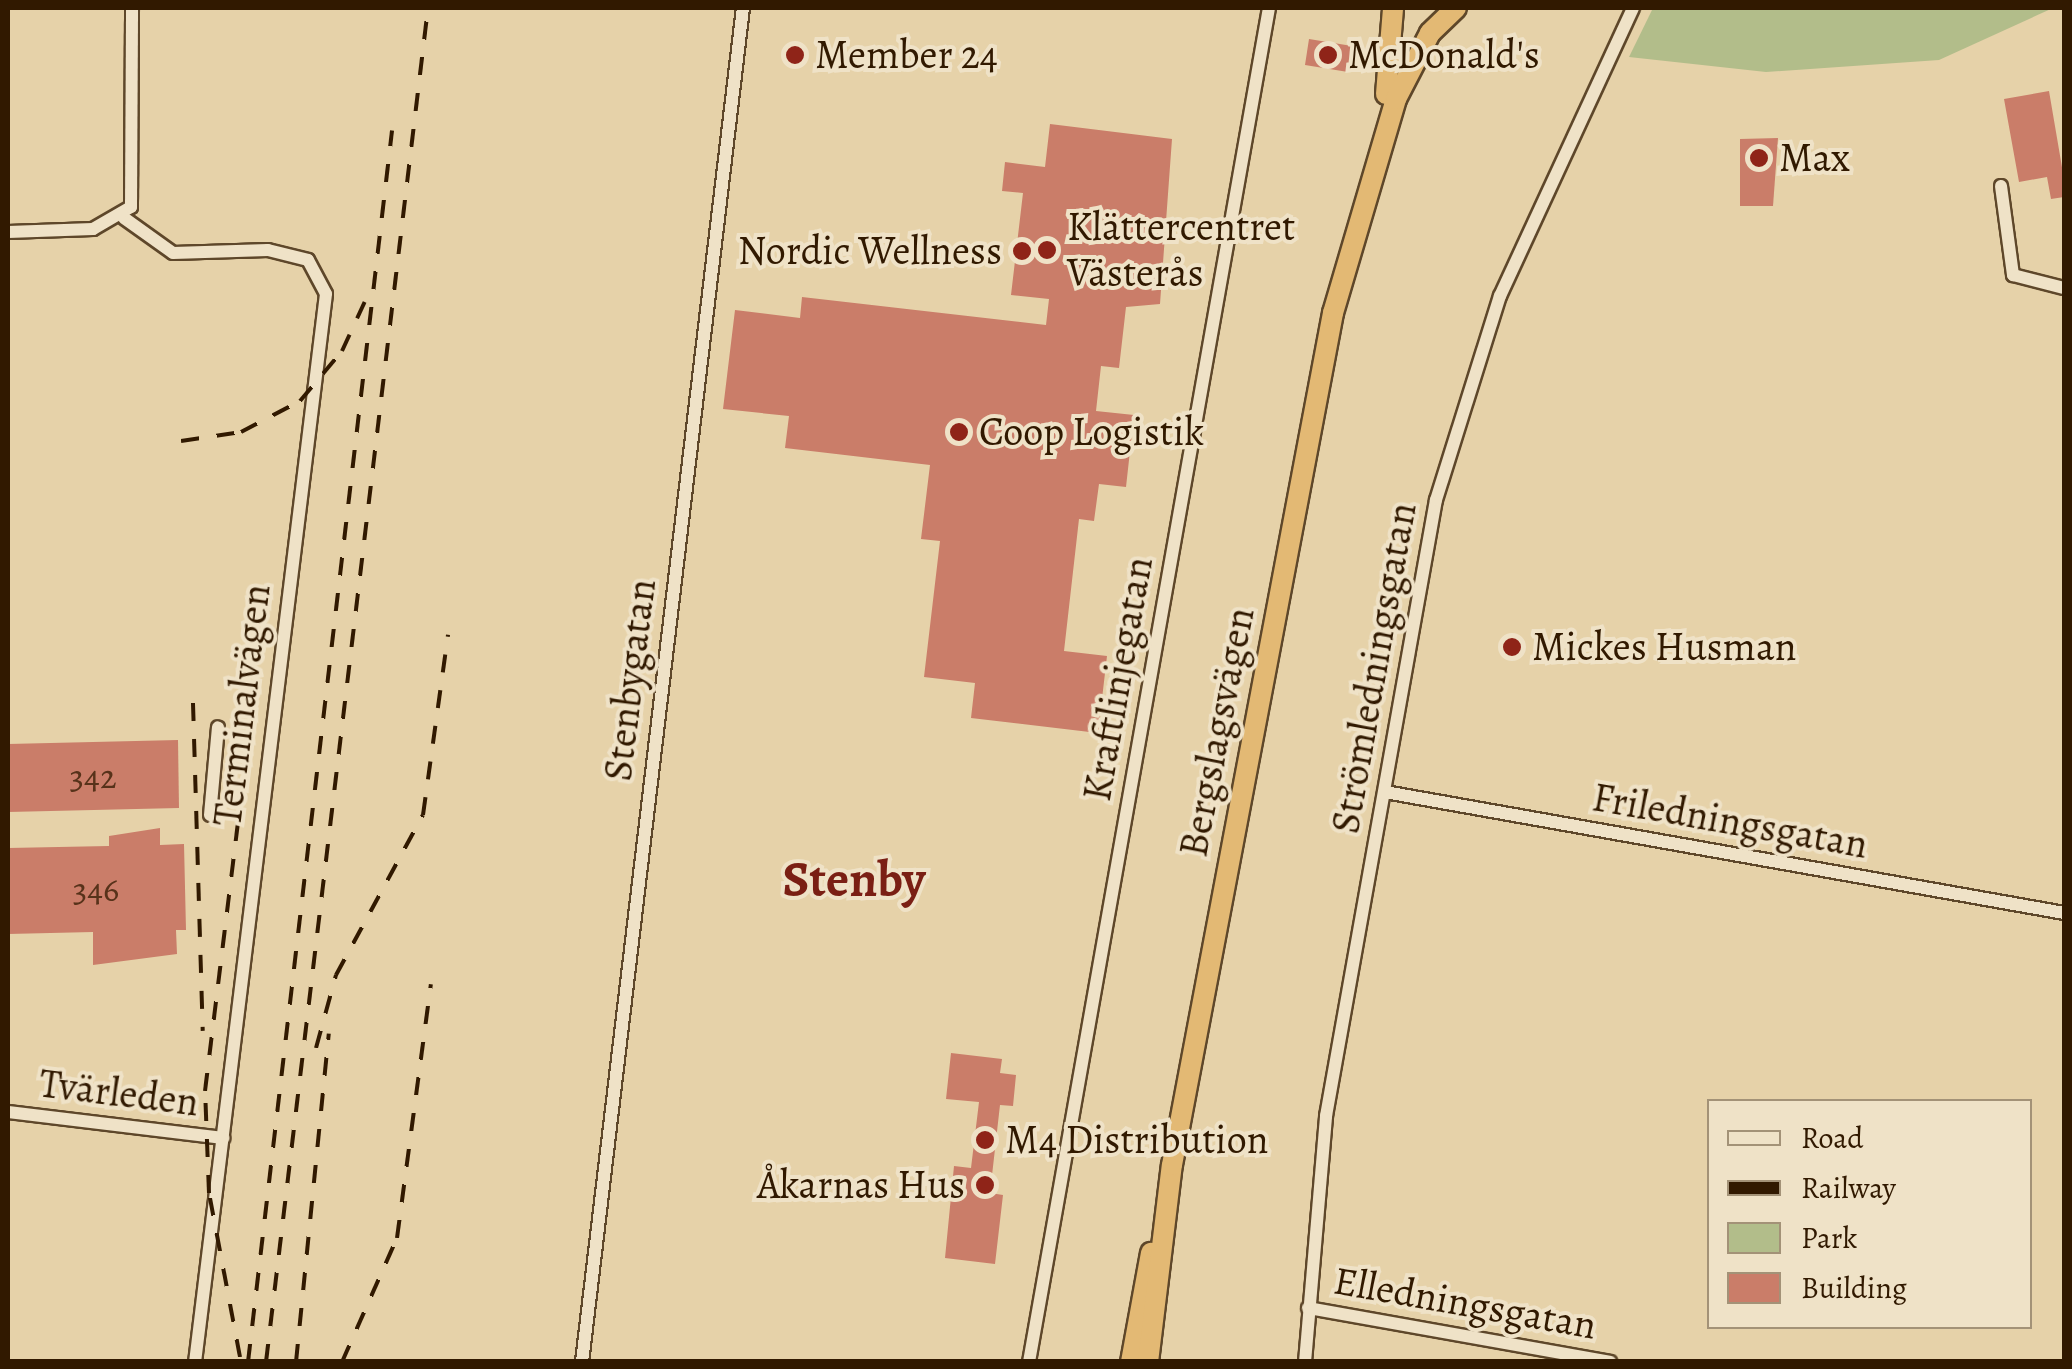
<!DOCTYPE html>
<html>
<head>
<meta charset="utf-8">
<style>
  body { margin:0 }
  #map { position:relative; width:2072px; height:1369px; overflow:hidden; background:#e6d2a9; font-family:Alegreya,serif }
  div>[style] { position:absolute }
  .green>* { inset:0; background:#b2bd8a }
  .building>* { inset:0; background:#ca7d69 }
  .roads { filter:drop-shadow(2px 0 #5e472a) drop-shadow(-2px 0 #5e472a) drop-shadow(0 2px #5e472a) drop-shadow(0 -2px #5e472a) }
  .minor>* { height:12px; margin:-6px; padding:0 6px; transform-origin:6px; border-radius:6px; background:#efe2c7 }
  .highway>* { height:20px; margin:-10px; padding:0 10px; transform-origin:10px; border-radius:10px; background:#e3b974 }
  .rail>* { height:4px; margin-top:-2px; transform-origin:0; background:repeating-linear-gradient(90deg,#311900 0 18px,transparent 0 36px) }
  .dots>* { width:28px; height:28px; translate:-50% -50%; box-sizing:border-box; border:5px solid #efe2c7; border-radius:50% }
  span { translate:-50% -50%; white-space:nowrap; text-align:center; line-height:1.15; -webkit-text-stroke:8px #efe2c7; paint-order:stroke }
  .number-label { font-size:35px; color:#57321a }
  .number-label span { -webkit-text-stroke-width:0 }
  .poi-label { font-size:40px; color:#311900 }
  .left { translate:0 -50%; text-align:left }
  .right { translate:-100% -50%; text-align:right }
  .street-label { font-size:40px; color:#311900 }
  .district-label { font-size:50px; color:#7a1f14; font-weight:700 }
  .frame { position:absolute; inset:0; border:10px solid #311900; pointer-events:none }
  .legend { position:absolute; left:1707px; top:1099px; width:325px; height:230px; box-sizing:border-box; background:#efe2c7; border:2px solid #a39277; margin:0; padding:12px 18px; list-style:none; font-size:30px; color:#311900 }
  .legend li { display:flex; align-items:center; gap:20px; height:50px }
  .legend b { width:50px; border:2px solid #a39277 }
</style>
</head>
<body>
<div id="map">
  <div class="green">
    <i style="clip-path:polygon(1653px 8px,2053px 8px,1939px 60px,1766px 72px,1629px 57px)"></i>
  </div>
  <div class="building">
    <i style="clip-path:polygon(1309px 39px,1352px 46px,1348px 72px,1305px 65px)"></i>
    <i style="clip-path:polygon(2049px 91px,2064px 179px,2064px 197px,2051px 199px,2047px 177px,2019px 182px,2004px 99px)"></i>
    <i style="clip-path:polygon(1050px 124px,1172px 139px,1160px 304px,1126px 307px,1119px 368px,1101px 366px,1096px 411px,1134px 415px,1126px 487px,1099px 484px,1094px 521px,1079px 519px,1064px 651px,1107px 656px,1098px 733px,971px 718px,975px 683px,924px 677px,940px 541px,921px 539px,930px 465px,785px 448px,789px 416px,723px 409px,735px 310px,800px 318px,802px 297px,1046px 325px,1049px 299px,1011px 295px,1023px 193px,1002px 191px,1005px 162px,1045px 167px)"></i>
    <i style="clip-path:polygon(1778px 138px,1773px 206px,1740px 206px,1740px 139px)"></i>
    <i style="clip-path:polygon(178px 740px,179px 808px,8px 812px,8px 744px)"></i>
    <i style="clip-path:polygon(160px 828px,160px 845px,184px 844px,186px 930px,176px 930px,177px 954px,93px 965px,93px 932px,8px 934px,8px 848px,109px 846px,109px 836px)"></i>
    <i style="clip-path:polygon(951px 1053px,1002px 1059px,1000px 1073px,1016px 1075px,1013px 1106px,1000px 1105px,990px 1193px,1003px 1195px,995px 1264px,945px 1258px,954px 1166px,971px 1168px,979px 1102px,946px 1099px)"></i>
  </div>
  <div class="roads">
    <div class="minor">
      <i style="left:2001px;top:186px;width:90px;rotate:82.3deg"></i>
      <i style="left:2013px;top:275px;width:53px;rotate:14.3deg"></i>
      <i style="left:124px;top:218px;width:60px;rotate:35.5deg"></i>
      <i style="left:173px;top:253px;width:95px;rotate:-1.8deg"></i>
      <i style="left:268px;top:250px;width:41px;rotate:14deg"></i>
      <i style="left:308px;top:260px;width:38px;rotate:62deg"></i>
      <i style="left:326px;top:294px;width:1076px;rotate:96.99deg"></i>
      <i style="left:8px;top:232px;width:85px;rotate:-2deg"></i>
      <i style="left:93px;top:229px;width:44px;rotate:-30.1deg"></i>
      <i style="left:131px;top:207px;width:199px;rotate:-89.7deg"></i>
      <i style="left:1385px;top:792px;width:690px;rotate:10.1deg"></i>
      <i style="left:210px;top:815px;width:88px;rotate:-84.8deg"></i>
      <i style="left:8px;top:1112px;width:217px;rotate:6.9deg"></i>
      <i style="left:1308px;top:1308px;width:307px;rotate:10.1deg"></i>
      <i style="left:582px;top:1362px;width:1364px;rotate:-83.22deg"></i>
      <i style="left:1029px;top:1362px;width:1375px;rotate:-79.95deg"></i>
      <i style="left:1305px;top:1362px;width:247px;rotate:-85.1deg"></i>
      <i style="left:1326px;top:1116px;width:626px;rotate:-79.88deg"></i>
      <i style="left:1436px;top:500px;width:214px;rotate:-72.6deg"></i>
      <i style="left:1500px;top:296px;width:317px;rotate:-65.2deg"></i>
    </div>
    <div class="highway">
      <i style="left:1386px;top:94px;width:86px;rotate:-85.3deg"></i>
      <i style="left:1131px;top:1362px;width:111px;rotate:-79.6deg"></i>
      <i style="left:1148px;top:1362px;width:198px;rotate:-83.1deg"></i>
      <i style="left:1172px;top:1165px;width:867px;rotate:-79.3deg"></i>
      <i style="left:1333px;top:313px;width:223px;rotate:-73.6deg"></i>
      <i style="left:1396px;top:99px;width:74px;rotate:-62.7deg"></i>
      <i style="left:1430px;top:33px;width:36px;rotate:-44deg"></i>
    </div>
  </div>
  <div class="rail">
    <i style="left:181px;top:441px;width:61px;rotate:-8.5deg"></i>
    <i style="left:241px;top:432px;width:67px;rotate:-27.7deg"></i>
    <i style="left:300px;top:401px;width:65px;rotate:-50deg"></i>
    <i style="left:342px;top:351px;width:57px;rotate:-65.2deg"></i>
    <i style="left:193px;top:703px;width:328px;rotate:88.3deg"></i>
    <i style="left:316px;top:1048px;width:76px;rotate:-74.7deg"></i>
    <i style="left:336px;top:975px;width:182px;rotate:-61.5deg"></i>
    <i style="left:423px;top:815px;width:182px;rotate:-82.1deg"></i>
    <i style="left:240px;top:1357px;width:167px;rotate:-100.7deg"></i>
    <i style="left:209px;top:1193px;width:102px;rotate:-92.2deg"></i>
    <i style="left:205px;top:1091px;width:346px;rotate:-83deg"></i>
    <i style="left:248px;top:1362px;width:1240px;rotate:-83.33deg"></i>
    <i style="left:266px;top:1362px;width:1364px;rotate:-83.18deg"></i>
    <i style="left:296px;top:1362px;width:330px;rotate:-84.3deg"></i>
    <i style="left:342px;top:1362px;width:136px;rotate:-66.1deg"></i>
    <i style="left:397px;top:1238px;width:256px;rotate:-82.4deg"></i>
  </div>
  <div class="dots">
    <i style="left:795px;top:55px;background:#8f2418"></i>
    <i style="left:1328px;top:55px;background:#8f2418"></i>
    <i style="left:1759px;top:158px;background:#8f2418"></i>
    <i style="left:1047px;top:250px;background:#8f2418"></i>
    <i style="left:1022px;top:251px;background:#8f2418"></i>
    <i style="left:959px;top:432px;background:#8f2418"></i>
    <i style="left:1512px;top:647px;background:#8f2418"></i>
    <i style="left:985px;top:1140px;background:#8f2418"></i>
    <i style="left:985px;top:1185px;background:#8f2418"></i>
  </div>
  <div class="number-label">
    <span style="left:93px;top:776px">342</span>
    <span style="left:96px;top:889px">346</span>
  </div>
  <div class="poi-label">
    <span class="left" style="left:815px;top:55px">Member 24</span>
    <span class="left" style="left:1348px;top:55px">McDonald's</span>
    <span class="left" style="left:1779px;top:158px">Max</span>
    <span class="left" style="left:1067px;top:250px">Klättercentret<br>Västerås</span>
    <span class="right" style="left:1002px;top:251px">Nordic Wellness</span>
    <span class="left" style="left:979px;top:432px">Coop Logistik</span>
    <span class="left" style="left:1532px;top:647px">Mickes Husman</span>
    <span class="left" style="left:1005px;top:1140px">M4 Distribution</span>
    <span class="right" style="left:965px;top:1185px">Åkarnas Hus</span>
  </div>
  <div class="street-label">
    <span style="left:1374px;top:668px;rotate:-80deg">Strömledningsgatan</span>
    <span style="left:1118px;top:679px;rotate:-80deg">Kraftlinjegatan</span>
    <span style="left:630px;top:680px;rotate:-83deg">Stenbygatan</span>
    <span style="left:242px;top:705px;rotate:-83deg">Terminalvägen</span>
    <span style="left:1217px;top:732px;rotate:-79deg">Bergslagsvägen</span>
    <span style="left:1730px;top:821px;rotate:10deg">Friledningsgatan</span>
    <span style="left:119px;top:1093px;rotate:7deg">Tvärleden</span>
    <span style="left:1465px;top:1303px;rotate:10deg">Elledningsgatan</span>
  </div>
  <div class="district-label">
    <span style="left:854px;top:880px">Stenby</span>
  </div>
  <div class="frame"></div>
  <ul class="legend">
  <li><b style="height:12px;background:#efe2c7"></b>Road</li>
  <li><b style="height:12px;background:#311900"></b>Railway</li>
  <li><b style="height:28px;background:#b2bd8a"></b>Park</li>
  <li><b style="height:28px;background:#ca7d69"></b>Building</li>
  </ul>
</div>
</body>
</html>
